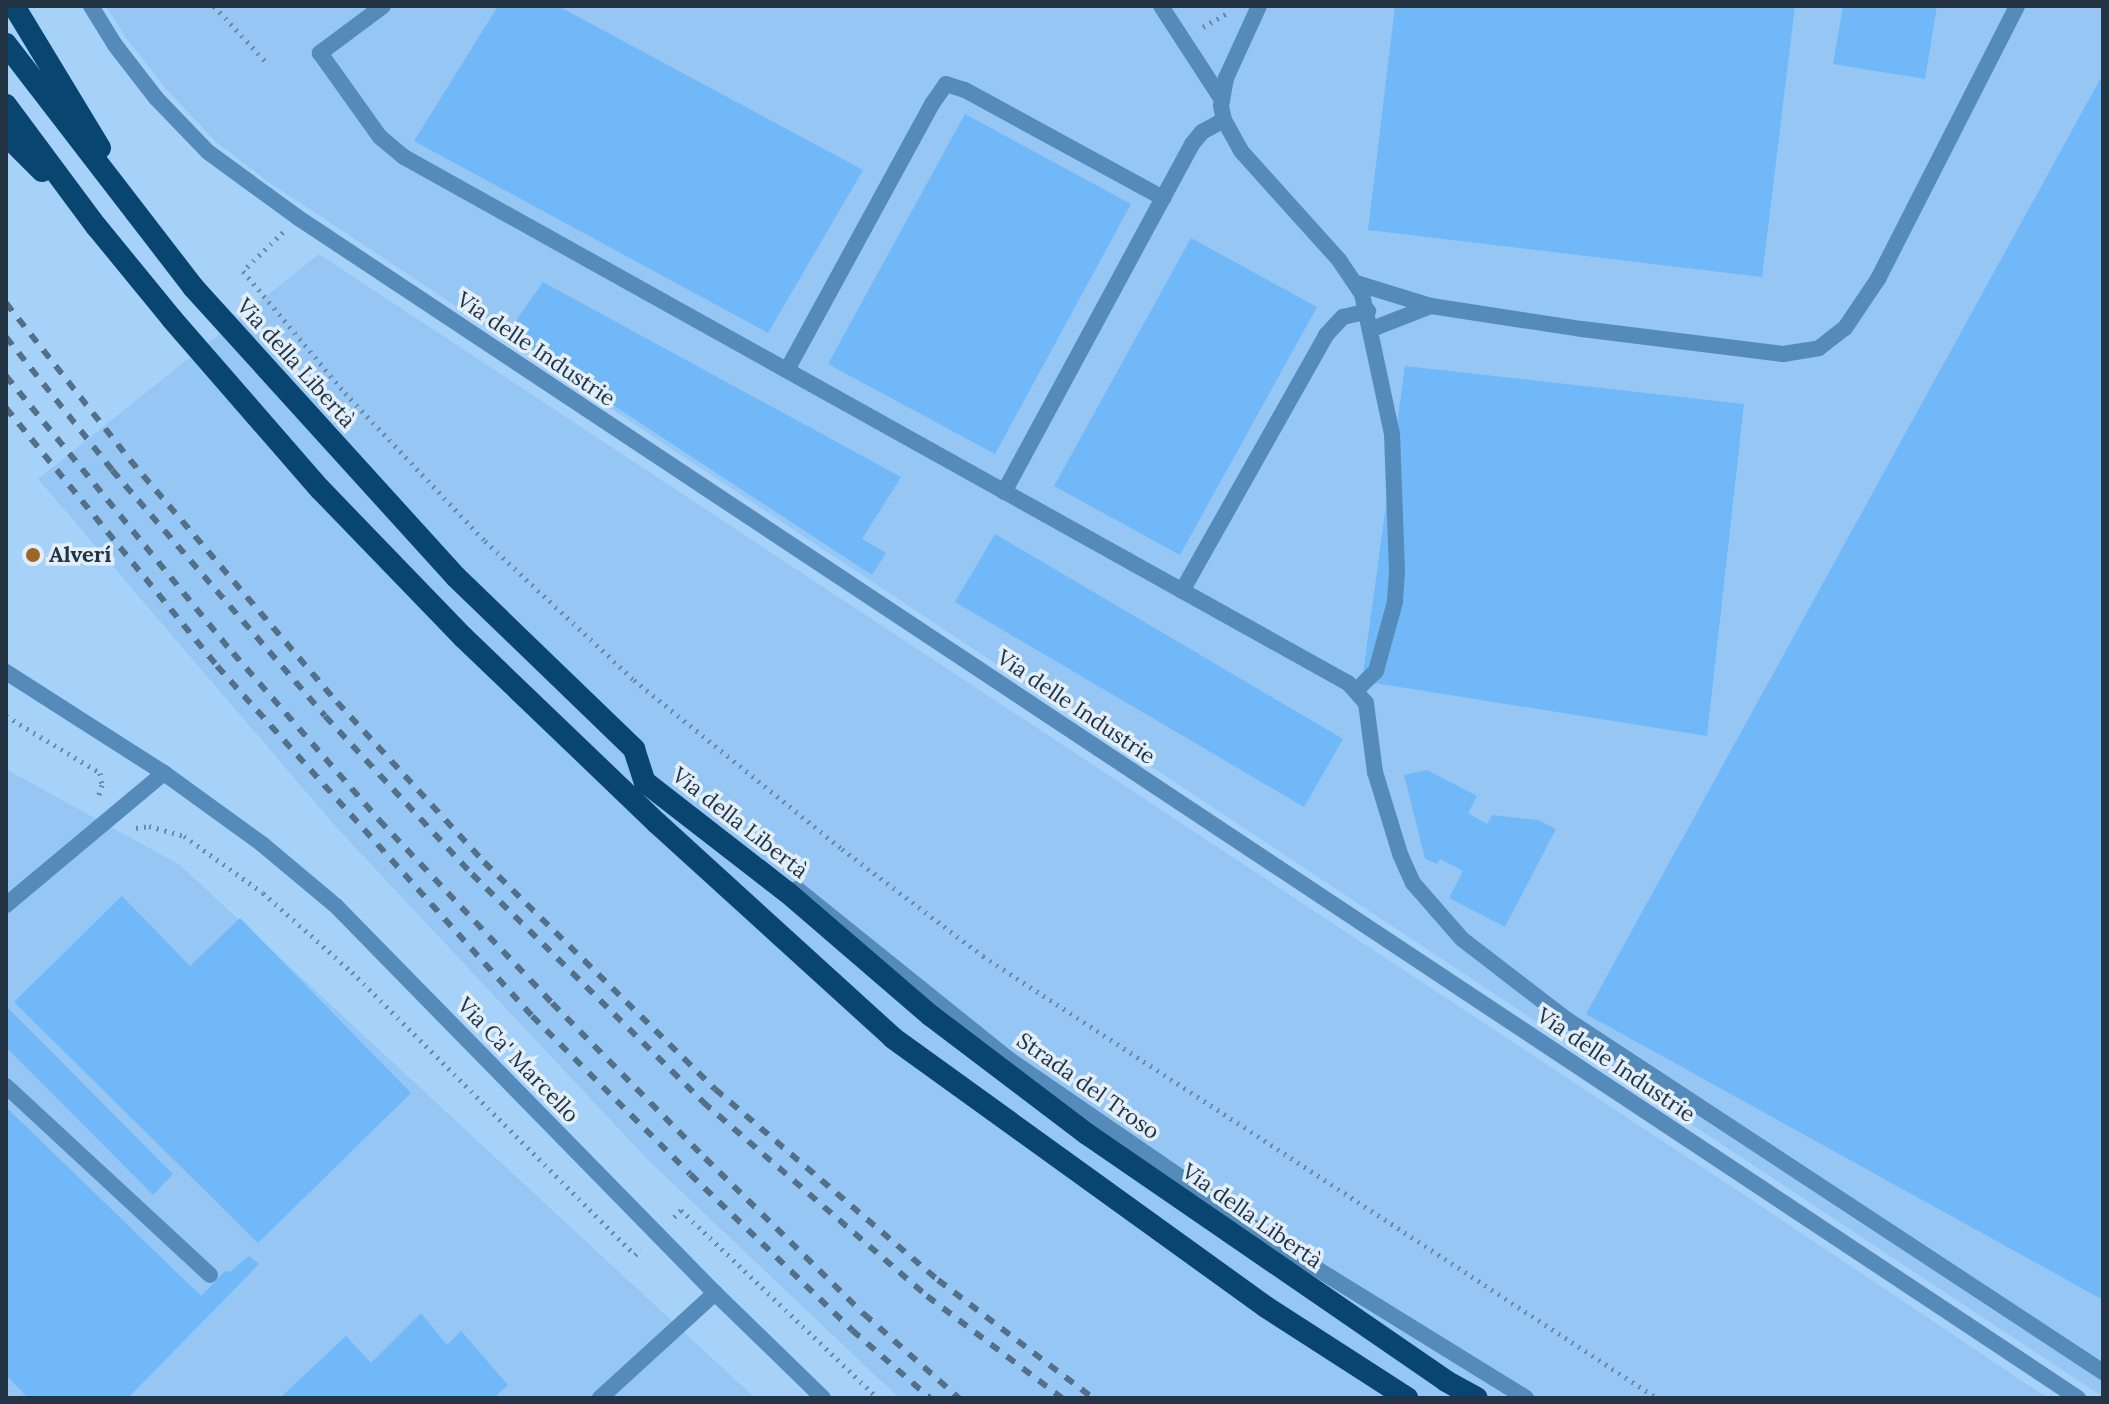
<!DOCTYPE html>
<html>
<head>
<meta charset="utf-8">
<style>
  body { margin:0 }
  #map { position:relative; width:2109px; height:1404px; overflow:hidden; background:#a6d2fa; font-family:Lora,serif }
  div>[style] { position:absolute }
  .built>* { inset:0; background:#96c7f4 }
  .building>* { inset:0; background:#70b8f7 }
  .path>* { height:5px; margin-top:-2.5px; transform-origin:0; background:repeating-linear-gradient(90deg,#6a8aa7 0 2px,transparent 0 8px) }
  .service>* { height:16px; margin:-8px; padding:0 8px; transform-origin:8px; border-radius:8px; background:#558bbb }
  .minor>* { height:16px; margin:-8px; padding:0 8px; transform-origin:8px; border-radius:8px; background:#558bbb }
  .trunk>* { height:22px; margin:-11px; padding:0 11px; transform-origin:11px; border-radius:11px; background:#084571 }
  .rail>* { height:6px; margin-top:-3px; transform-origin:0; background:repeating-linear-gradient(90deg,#546f88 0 10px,transparent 0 20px) }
  .dots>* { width:22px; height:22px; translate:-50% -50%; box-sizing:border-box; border:4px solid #e2effb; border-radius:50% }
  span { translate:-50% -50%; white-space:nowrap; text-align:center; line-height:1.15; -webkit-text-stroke:7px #e2effb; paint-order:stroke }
  .street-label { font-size:22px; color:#233444 }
  .poi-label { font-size:22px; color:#233444; font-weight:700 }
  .left { translate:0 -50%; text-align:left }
  .frame { position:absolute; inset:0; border:8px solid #233444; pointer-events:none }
</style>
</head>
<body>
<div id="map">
  <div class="built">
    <i style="clip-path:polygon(106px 6px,2103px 6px,2103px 1397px,267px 181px,216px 142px,166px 89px,126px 38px)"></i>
    <i style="clip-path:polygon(319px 254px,1749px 1198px,2048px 1398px,899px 1398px,648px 1160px,337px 828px,38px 479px)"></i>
    <i style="clip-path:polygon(6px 769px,180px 865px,755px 1398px,6px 1398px)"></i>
  </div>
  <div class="building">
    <i style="clip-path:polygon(498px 6px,558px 6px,863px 170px,768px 333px,414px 141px)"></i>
    <i style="clip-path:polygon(1395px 6px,1795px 6px,1762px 277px,1368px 230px)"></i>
    <i style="clip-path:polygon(1843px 6px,1937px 6px,1925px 79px,1833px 64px)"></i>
    <i style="clip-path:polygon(2103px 74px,2103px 1300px,1586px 1014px)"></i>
    <i style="clip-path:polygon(965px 114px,1131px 204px,995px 454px,828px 364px)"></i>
    <i style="clip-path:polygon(1191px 238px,1317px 307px,1180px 555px,1054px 486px)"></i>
    <i style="clip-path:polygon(543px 282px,901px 477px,862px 539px,886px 553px,872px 575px,526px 348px,528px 343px,510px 329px)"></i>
    <i style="clip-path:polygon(1405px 366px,1744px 404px,1707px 736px,1362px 681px)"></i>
    <i style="clip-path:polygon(995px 534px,1343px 739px,1304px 807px,955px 602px)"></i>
    <i style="clip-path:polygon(1427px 770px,1477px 796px,1468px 813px,1487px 824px,1492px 815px,1538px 820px,1556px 829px,1505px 927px,1449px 898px,1463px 871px,1440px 859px,1437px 864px,1425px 859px,1404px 775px)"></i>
    <i style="clip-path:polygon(122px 896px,190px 966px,240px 918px,411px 1093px,258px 1243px,14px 1002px)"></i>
    <i style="clip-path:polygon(6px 1006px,173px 1174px,153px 1195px,6px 1047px)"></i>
    <i style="clip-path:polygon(6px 1107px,201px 1296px,225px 1271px,230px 1272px,249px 1256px,259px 1264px,128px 1398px,28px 1398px,6px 1375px)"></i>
    <i style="clip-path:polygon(421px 1313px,447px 1345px,461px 1331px,508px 1385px,497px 1395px,499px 1398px,280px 1398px,346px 1336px,371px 1363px)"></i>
  </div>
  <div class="path">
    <i style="left:214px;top:6px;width:76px;rotate:47.1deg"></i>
    <i style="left:1203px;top:27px;width:30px;rotate:-30deg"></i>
    <i style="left:283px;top:232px;width:56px;rotate:135.7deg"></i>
    <i style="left:243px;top:271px;width:159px;rotate:50.1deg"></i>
    <i style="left:345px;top:393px;width:204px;rotate:46.6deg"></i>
    <i style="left:485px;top:541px;width:204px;rotate:43deg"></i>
    <i style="left:634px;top:680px;width:268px;rotate:39.1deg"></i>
    <i style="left:842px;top:849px;width:177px;rotate:37.2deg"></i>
    <i style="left:983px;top:956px;width:806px;rotate:33.26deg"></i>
    <i style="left:6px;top:716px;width:110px;rotate:31.2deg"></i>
    <i style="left:100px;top:773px;width:12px;rotate:81deg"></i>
    <i style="left:102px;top:785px;width:13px;rotate:108deg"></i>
    <i style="left:136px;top:828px;width:13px;rotate:-9deg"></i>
    <i style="left:149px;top:826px;width:36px;rotate:16deg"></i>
    <i style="left:184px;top:836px;width:97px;rotate:35.8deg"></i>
    <i style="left:263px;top:893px;width:119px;rotate:41.6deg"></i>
    <i style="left:352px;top:972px;width:400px;rotate:45deg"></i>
    <i style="left:635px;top:1255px;width:8px;rotate:-40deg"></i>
    <i style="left:674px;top:1217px;width:10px;rotate:-45deg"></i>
    <i style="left:681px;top:1210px;width:272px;rotate:43.7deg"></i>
  </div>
  <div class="service">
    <i style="left:383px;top:6px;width:79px;rotate:143.3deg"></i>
    <i style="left:320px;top:53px;width:103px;rotate:54.5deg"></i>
    <i style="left:380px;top:137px;width:31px;rotate:40deg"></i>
    <i style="left:404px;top:157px;width:1081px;rotate:29.13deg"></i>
    <i style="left:1348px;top:683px;width:27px;rotate:48deg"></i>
    <i style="left:1366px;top:703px;width:70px;rotate:82.6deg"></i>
    <i style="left:1375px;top:772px;width:86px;rotate:73deg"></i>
    <i style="left:1400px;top:854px;width:32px;rotate:66deg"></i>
    <i style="left:1413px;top:883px;width:74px;rotate:48.8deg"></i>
    <i style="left:1462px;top:939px;width:131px;rotate:37.6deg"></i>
    <i style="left:1566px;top:1019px;width:643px;rotate:33.32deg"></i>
    <i style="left:1161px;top:6px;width:112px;rotate:57deg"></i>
    <i style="left:1259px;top:6px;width:79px;rotate:114.6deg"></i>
    <i style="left:1226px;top:78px;width:28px;rotate:100deg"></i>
    <i style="left:1221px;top:106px;width:14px;rotate:78deg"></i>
    <i style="left:1224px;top:120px;width:35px;rotate:61deg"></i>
    <i style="left:1241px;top:151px;width:147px;rotate:48deg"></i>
    <i style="left:1339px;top:260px;width:41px;rotate:55.9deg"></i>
    <i style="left:1362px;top:294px;width:143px;rotate:77.9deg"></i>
    <i style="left:1392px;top:434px;width:138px;rotate:87.9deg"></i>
    <i style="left:1397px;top:572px;width:30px;rotate:94deg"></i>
    <i style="left:1395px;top:602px;width:72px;rotate:105.4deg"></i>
    <i style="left:1376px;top:671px;width:28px;rotate:136deg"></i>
    <i style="left:1356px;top:283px;width:78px;rotate:17deg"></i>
    <i style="left:1431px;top:306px;width:153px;rotate:8.7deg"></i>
    <i style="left:1582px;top:329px;width:203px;rotate:7.1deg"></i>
    <i style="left:1783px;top:354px;width:36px;rotate:-9deg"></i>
    <i style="left:1819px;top:348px;width:33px;rotate:-38deg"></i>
    <i style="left:1845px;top:328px;width:59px;rotate:-56deg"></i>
    <i style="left:1878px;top:279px;width:306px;rotate:-63deg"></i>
    <i style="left:1372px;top:329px;width:63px;rotate:-21.3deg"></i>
    <i style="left:787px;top:370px;width:303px;rotate:-61.4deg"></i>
    <i style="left:932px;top:104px;width:24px;rotate:-55deg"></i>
    <i style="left:946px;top:84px;width:20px;rotate:18deg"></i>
    <i style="left:965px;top:90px;width:226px;rotate:28.6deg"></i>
    <i style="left:1004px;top:492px;width:396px;rotate:-61.6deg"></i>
    <i style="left:1192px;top:144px;width:16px;rotate:-50deg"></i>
    <i style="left:1202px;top:132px;width:25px;rotate:-29deg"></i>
    <i style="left:1182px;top:591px;width:294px;rotate:-60.6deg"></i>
    <i style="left:1326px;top:335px;width:25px;rotate:-47deg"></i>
    <i style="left:1343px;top:317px;width:26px;rotate:-13deg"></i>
    <i style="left:6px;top:1086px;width:278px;rotate:42.8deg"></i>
  </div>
  <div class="minor">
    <i style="left:91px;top:6px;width:46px;rotate:58.4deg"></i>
    <i style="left:115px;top:45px;width:67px;rotate:52.3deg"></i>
    <i style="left:156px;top:98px;width:75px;rotate:46.1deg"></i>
    <i style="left:208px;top:152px;width:110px;rotate:36.1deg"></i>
    <i style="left:297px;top:217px;width:2137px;rotate:33.55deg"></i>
    <i style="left:6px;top:672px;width:188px;rotate:32.6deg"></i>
    <i style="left:164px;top:773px;width:121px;rotate:35.9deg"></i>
    <i style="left:262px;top:844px;width:98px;rotate:40deg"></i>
    <i style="left:337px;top:907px;width:540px;rotate:45.6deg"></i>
    <i style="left:715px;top:1293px;width:151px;rotate:44.2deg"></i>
    <i style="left:797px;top:889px;width:273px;rotate:38.8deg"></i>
    <i style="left:1010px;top:1060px;width:337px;rotate:34.5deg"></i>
    <i style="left:1288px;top:1251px;width:280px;rotate:31.7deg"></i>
    <i style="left:6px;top:905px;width:206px;rotate:-39.9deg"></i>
    <i style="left:600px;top:1398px;width:156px;rotate:-42.4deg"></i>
  </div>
  <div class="trunk">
    <i style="left:14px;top:6px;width:166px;rotate:58.8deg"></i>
    <i style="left:6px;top:44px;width:307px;rotate:52.4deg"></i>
    <i style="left:193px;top:287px;width:391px;rotate:47.8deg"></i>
    <i style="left:456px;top:577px;width:248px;rotate:44deg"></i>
    <i style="left:634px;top:749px;width:35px;rotate:72deg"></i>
    <i style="left:645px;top:782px;width:180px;rotate:37.8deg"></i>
    <i style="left:787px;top:892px;width:189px;rotate:40.7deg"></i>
    <i style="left:930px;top:1015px;width:197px;rotate:37.2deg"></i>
    <i style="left:1087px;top:1134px;width:436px;rotate:34.5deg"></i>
    <i style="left:1446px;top:1381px;width:35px;rotate:29deg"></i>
    <i style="left:6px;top:105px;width:151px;rotate:53.4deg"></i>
    <i style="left:96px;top:226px;width:120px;rotate:50.7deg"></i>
    <i style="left:172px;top:319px;width:225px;rotate:49deg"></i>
    <i style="left:320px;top:489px;width:206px;rotate:46deg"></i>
    <i style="left:463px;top:637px;width:269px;rotate:43.8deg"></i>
    <i style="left:657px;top:823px;width:319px;rotate:42.3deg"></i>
    <i style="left:893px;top:1038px;width:460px;rotate:35.8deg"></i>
    <i style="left:1266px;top:1307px;width:168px;rotate:32.8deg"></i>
    <i style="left:6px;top:135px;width:51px;rotate:45deg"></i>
  </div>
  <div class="rail">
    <i style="left:6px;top:303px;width:200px;rotate:51.7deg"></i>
    <i style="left:130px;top:460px;width:318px;rotate:49.5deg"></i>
    <i style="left:337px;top:702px;width:217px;rotate:47.4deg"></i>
    <i style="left:484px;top:862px;width:324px;rotate:44.5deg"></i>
    <i style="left:715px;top:1089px;width:294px;rotate:40.6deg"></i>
    <i style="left:938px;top:1280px;width:195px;rotate:37.3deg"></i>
    <i style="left:6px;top:337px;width:170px;rotate:51.4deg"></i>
    <i style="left:112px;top:470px;width:325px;rotate:49.1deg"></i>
    <i style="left:325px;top:716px;width:216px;rotate:47.1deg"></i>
    <i style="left:472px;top:874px;width:325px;rotate:44.6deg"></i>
    <i style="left:703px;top:1102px;width:296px;rotate:40.9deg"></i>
    <i style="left:927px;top:1296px;width:169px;rotate:37.1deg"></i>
    <i style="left:6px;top:376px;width:358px;rotate:50.7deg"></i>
    <i style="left:233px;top:653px;width:222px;rotate:48.8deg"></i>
    <i style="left:379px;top:820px;width:252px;rotate:46.6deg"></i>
    <i style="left:552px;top:1003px;width:218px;rotate:45.4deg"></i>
    <i style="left:705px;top:1158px;width:223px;rotate:44.5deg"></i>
    <i style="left:864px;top:1314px;width:127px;rotate:41.5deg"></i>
    <i style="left:6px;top:408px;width:333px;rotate:50.7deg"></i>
    <i style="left:217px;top:666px;width:471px;rotate:48deg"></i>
    <i style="left:532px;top:1016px;width:223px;rotate:45deg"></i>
    <i style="left:690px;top:1174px;width:225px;rotate:43.9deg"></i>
    <i style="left:852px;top:1330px;width:103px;rotate:41.1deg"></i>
  </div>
  <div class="dots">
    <i style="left:33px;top:555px;background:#9e6623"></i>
  </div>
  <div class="street-label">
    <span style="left:536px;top:349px;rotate:34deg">Via delle Industrie</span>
    <span style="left:296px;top:363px;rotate:48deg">Via della Libertà</span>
    <span style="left:1076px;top:707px;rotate:34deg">Via delle Industrie</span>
    <span style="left:740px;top:823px;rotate:38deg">Via della Libertà</span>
    <span style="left:518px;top:1060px;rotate:46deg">Via Ca' Marcello</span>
    <span style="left:1616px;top:1065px;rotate:34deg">Via delle Industrie</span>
    <span style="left:1088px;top:1086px;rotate:35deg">Strada del Troso</span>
    <span style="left:1252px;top:1216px;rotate:35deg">Via della Libertà</span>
  </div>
  <div class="poi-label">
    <span class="left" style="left:49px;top:555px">Alverí</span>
  </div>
  <div class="frame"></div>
</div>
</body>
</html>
